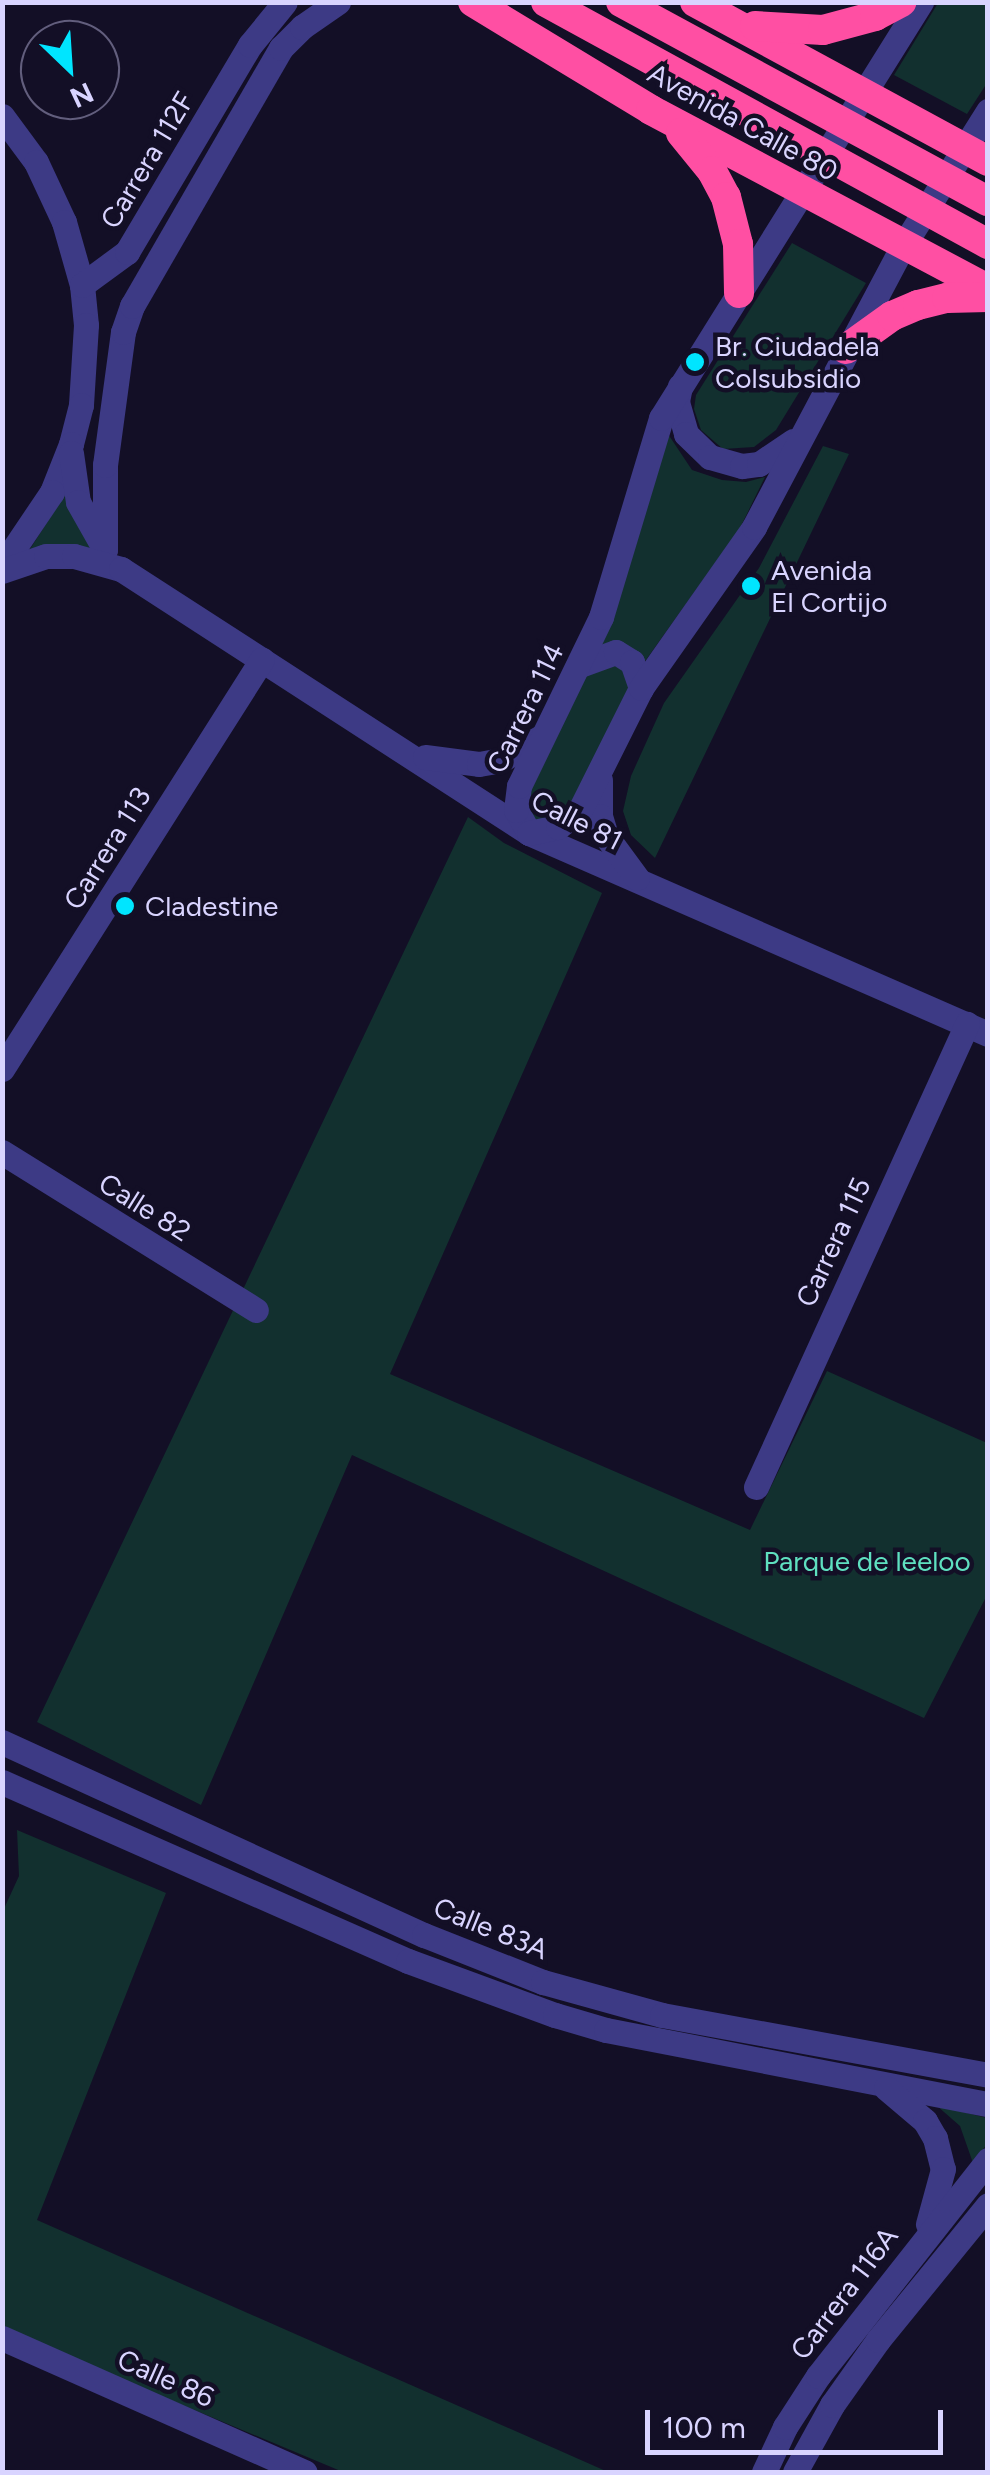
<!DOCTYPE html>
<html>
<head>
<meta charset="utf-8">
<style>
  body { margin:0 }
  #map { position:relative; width:990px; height:2475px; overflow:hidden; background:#130f26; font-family:Figtree,sans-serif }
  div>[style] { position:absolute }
  .green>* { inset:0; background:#12302f }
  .minor>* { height:25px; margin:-12.5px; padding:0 12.5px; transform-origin:12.5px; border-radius:12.5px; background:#3d3a85 }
  .highway>* { height:30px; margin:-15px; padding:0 15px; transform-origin:15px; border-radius:15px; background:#ff4fa3 }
  .dots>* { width:28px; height:28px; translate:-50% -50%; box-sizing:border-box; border:5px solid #130f26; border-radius:50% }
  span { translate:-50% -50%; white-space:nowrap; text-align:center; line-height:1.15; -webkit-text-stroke:9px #130f26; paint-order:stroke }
  .street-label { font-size:28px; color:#d9d4ff }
  .poi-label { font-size:28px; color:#d9d4ff }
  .left { translate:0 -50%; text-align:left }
  .park-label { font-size:28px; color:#5fe0c0 }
  .frame { position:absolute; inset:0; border:5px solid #d9d4ff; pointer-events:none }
  .north { position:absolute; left:20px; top:20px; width:100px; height:100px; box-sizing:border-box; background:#130f26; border:2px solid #625e7d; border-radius:50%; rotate:155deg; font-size:28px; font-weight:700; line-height:40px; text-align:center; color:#d9d4ff }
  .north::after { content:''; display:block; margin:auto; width:35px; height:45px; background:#00e5ff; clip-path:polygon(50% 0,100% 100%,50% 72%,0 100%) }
  .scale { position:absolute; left:645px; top:2410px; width:298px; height:45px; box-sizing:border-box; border:5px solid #d9d4ff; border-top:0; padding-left:12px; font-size:30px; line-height:35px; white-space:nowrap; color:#d9d4ff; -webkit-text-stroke:8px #130f26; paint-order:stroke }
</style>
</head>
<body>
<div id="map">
  <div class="green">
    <i style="clip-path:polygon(938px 3px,987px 3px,987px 83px,967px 114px,894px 75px)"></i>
    <i style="clip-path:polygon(792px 243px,866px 283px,776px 430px,754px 447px,723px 449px,701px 430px,694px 409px,696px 395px)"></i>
    <i style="clip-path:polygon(666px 431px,692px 470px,722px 480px,746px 482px,765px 477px,740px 528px,643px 664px,594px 650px)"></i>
    <i style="clip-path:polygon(823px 446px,849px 454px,655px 858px,631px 835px,623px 811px,631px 776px,664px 703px,759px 568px)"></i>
    <i style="clip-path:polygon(67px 491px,92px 549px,30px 549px)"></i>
    <i style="clip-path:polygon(600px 663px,624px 668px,630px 686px,574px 806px,539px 823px,527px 811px,530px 786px,586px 669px)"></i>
    <i style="clip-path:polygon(468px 817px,504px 843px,602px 893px,390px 1374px,750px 1530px,827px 1371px,987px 1443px,987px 1595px,924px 1718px,352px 1455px,201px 1805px,37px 1722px)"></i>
    <i style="clip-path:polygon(17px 1830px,166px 1893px,37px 2220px,608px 2472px,343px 2472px,3px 2330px,2px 1913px,19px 1876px)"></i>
    <i style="clip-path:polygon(936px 2105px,987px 2118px,987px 2144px,973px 2163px,960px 2126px)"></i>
  </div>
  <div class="minor">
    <i style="left:2px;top:116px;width:57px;rotate:53.5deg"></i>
    <i style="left:36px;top:162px;width:66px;rotate:65deg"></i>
    <i style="left:64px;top:222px;width:66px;rotate:74.1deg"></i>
    <i style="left:82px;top:285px;width:40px;rotate:84.3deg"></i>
    <i style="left:86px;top:325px;width:80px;rotate:93.6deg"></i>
    <i style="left:81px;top:405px;width:40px;rotate:104.4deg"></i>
    <i style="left:71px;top:444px;width:52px;rotate:111.6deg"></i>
    <i style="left:52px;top:492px;width:89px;rotate:124deg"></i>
    <i style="left:82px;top:285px;width:56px;rotate:-36.3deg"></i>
    <i style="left:127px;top:252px;width:241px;rotate:-59.3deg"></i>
    <i style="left:250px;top:45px;width:55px;rotate:-50.9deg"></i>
    <i style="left:680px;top:386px;width:16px;rotate:101deg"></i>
    <i style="left:677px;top:402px;width:33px;rotate:74deg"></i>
    <i style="left:686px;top:434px;width:33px;rotate:44deg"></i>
    <i style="left:710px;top:457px;width:33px;rotate:16deg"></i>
    <i style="left:742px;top:466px;width:17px;rotate:-7deg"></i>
    <i style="left:759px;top:464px;width:41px;rotate:-34.1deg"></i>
    <i style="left:71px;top:453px;width:49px;rotate:81.9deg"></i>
    <i style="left:78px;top:502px;width:55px;rotate:60.6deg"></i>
    <i style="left:105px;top:549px;width:84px;rotate:-90deg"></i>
    <i style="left:105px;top:465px;width:134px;rotate:-82.3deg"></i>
    <i style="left:123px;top:332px;width:28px;rotate:-71deg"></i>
    <i style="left:132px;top:306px;width:298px;rotate:-60deg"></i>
    <i style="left:281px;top:48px;width:30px;rotate:-45deg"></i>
    <i style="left:302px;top:27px;width:44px;rotate:-34.8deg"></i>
    <i style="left:2px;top:571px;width:46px;rotate:-18.8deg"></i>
    <i style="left:46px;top:556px;width:28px"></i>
    <i style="left:74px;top:556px;width:49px;rotate:15.5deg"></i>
    <i style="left:121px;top:569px;width:486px;rotate:32.9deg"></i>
    <i style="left:529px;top:833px;width:501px;rotate:23.65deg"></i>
    <i style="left:580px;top:665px;width:38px;rotate:-20deg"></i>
    <i style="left:616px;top:652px;width:19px;rotate:32deg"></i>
    <i style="left:632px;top:662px;width:28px;rotate:71deg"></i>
    <i style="left:425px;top:757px;width:54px;rotate:7.4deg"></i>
    <i style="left:479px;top:764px;width:22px;rotate:-10deg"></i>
    <i style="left:501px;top:760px;width:46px;rotate:-29.9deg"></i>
    <i style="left:600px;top:780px;width:36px;rotate:90deg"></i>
    <i style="left:600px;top:816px;width:21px;rotate:73deg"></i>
    <i style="left:606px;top:836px;width:52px;rotate:53.6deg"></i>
    <i style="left:529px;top:833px;width:26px;rotate:-119deg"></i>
    <i style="left:516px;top:810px;width:24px;rotate:-83deg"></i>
    <i style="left:519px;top:786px;width:188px;rotate:-64.1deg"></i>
    <i style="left:601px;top:617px;width:208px;rotate:-73.2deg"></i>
    <i style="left:661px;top:418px;width:491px;rotate:-58deg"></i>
    <i style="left:529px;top:833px;width:30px;rotate:-12deg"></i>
    <i style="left:558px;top:827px;width:28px;rotate:-38deg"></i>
    <i style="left:580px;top:810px;width:136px;rotate:-63.4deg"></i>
    <i style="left:641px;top:688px;width:197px;rotate:-54.9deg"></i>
    <i style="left:754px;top:527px;width:318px;rotate:-62.1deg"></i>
    <i style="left:903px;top:246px;width:160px;rotate:-57.8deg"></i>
    <i style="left:2px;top:1069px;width:485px;rotate:-57.6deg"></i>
    <i style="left:2px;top:1152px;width:299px;rotate:31.9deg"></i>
    <i style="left:756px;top:1487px;width:509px;rotate:-65.5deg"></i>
    <i style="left:2px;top:1742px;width:464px;rotate:24.6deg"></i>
    <i style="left:424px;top:1935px;width:128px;rotate:21.6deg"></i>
    <i style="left:543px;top:1982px;width:123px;rotate:15.5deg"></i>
    <i style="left:662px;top:2015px;width:331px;rotate:10.4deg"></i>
    <i style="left:2px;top:1782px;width:444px;rotate:23.8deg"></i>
    <i style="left:408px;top:1961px;width:157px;rotate:20.2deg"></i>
    <i style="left:555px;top:2015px;width:53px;rotate:16.4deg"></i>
    <i style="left:606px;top:2030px;width:389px;rotate:11deg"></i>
    <i style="left:886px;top:2088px;width:51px;rotate:40.2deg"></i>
    <i style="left:925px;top:2121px;width:20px;rotate:60deg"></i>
    <i style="left:935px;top:2138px;width:32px;rotate:76deg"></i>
    <i style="left:943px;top:2169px;width:57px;rotate:105.3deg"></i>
    <i style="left:2px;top:2338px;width:331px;rotate:23.9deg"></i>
    <i style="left:764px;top:2472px;width:50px;rotate:-65deg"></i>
    <i style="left:785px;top:2427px;width:61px;rotate:-57.1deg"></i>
    <i style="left:818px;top:2376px;width:275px;rotate:-51.8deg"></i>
    <i style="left:795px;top:2472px;width:77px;rotate:-61.1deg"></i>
    <i style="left:832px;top:2405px;width:80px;rotate:-54.7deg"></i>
    <i style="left:878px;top:2340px;width:174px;rotate:-50.8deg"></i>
  </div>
  <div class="highway">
    <i style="left:473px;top:2px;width:208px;rotate:31.2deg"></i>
    <i style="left:651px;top:110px;width:382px;rotate:28deg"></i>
    <i style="left:546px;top:2px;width:504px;rotate:28.7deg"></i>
    <i style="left:621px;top:2px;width:417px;rotate:28.5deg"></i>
    <i style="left:695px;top:2px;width:333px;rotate:28.5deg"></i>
    <i style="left:755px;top:26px;width:68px;rotate:3.4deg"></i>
    <i style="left:823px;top:30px;width:54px;rotate:-15.1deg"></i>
    <i style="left:875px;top:16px;width:30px;rotate:-28deg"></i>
    <i style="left:681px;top:133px;width:49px;rotate:50.8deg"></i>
    <i style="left:712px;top:171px;width:30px;rotate:62deg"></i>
    <i style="left:726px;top:197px;width:49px;rotate:75.7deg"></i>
    <i style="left:738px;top:244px;width:49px;rotate:88.8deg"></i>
    <i style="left:846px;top:349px;width:57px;rotate:-35.7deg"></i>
    <i style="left:892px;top:316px;width:28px;rotate:-23deg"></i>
    <i style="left:918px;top:305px;width:30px;rotate:-14deg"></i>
    <i style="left:947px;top:298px;width:41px;rotate:-1.4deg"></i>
  </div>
  <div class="dots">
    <i style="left:695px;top:362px;background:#00e5ff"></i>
    <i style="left:751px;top:586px;background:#00e5ff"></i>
    <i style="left:125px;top:906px;background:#00e5ff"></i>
  </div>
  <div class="street-label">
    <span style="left:743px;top:122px;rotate:29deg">Avenida Calle 80</span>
    <span style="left:147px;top:160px;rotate:-59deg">Carrera 112F</span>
    <span style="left:525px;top:708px;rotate:-64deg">Carrera 114</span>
    <span style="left:577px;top:820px;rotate:27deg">Calle 81</span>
    <span style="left:107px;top:848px;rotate:-58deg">Carrera 113</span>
    <span style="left:145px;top:1207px;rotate:32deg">Calle 82</span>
    <span style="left:833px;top:1242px;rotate:-65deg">Carrera 115</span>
    <span style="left:491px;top:1928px;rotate:22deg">Calle 83A</span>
    <span style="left:844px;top:2293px;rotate:-53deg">Carrera 116A</span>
    <span style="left:166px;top:2378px;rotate:24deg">Calle 86</span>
  </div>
  <div class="poi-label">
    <span class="left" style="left:715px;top:362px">Br. Ciudadela<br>Colsubsidio</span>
    <span class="left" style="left:771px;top:586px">Avenida<br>El Cortijo</span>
    <span class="left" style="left:145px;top:906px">Cladestine</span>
  </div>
  <div class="park-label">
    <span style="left:867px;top:1561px">Parque de leeloo</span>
  </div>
  <div class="frame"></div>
  <div class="north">N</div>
  <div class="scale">100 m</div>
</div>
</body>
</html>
